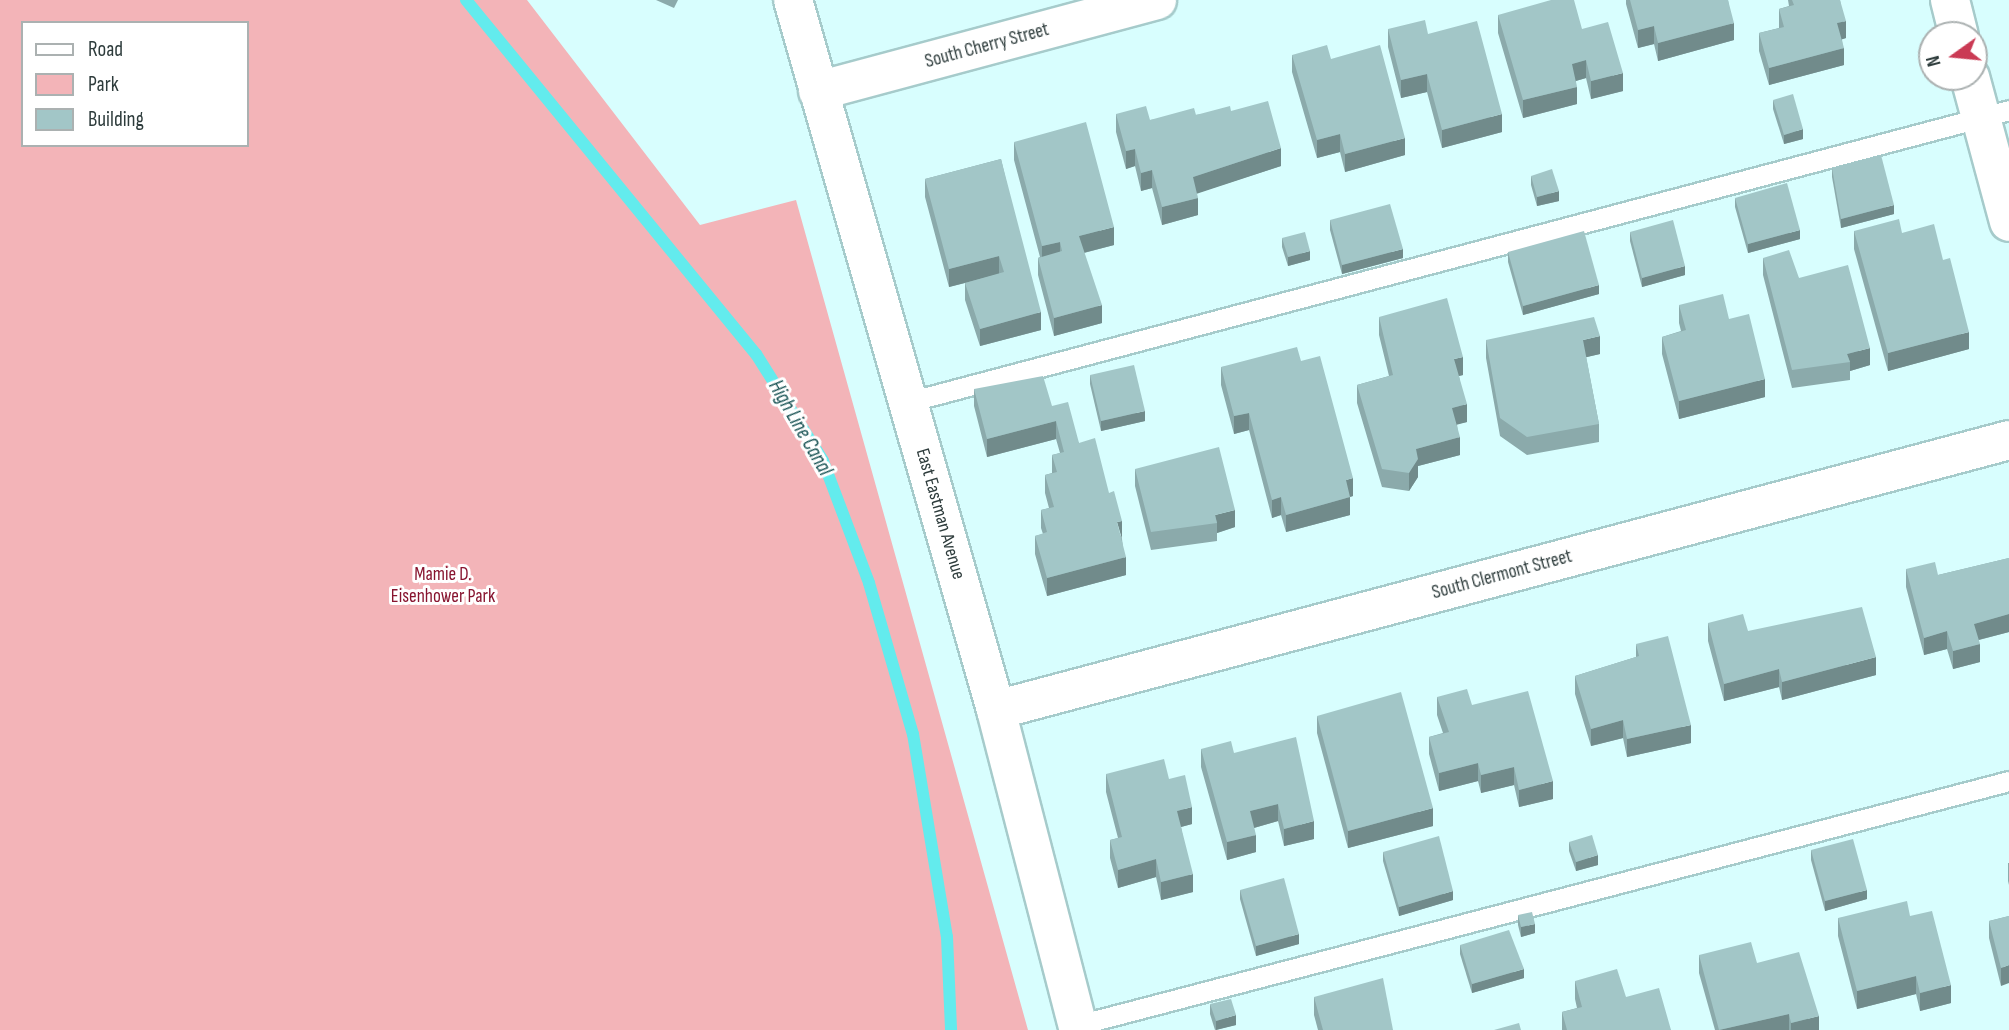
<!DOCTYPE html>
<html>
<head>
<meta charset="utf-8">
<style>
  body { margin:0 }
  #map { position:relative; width:2009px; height:1030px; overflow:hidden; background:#d8fefe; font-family:"Sofia Sans Condensed",sans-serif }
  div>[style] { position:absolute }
  .green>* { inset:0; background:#f3b4b8 }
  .stream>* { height:12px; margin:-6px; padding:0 6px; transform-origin:6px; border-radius:6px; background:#63ebed }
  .roads { filter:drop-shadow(2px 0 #a6cbcb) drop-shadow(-2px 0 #a6cbcb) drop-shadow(0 2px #a6cbcb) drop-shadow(0 -2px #a6cbcb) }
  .lane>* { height:19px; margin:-9.5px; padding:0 9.5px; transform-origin:9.5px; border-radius:9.5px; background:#fff }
  .street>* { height:38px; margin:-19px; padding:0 19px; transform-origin:19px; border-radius:19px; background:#fff }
  .wall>* { inset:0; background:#8baaab }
  .shaded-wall>* { inset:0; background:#718b8b }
  .building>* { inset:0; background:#a2c6c7 }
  span { translate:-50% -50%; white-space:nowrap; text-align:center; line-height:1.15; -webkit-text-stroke:6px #fff; paint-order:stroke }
  .street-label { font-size:19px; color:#2e3c3c }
  .park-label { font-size:19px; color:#87142f }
  .water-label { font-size:21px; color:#165152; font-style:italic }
  .legend { position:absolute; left:21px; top:21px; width:228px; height:126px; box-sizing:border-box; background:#fff; border:2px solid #abb1b1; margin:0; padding:9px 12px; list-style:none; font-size:21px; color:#2e3c3c }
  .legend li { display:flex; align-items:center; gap:14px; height:35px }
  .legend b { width:35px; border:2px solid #abb1b1 }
  .north { position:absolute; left:1918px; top:21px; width:70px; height:70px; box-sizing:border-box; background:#fff; border:2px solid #abb1b1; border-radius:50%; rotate:255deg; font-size:19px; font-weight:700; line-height:28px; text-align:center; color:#2e3c3c }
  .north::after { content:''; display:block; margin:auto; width:24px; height:32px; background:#ca3a54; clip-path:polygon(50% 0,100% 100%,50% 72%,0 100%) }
</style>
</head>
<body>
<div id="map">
  <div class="green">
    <i style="clip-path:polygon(evenodd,0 0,527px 0,700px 225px,796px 200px,1028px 1030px,0 1030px,0 0,23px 23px,247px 23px,247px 145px,23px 145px,23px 23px)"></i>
  </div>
  <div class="stream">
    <i style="left:466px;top:0;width:458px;rotate:50.7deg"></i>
    <i style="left:756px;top:354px;width:126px;rotate:57.9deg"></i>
    <i style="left:823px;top:461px;width:130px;rotate:69.3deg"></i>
    <i style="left:869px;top:583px;width:157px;rotate:73.8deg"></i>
    <i style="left:913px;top:734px;width:206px;rotate:80.5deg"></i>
    <i style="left:947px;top:937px;width:93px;rotate:87.5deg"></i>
  </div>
  <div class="roads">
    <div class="lane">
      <i style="left:908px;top:402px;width:1139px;rotate:-14.85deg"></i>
      <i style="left:1078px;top:1025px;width:962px;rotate:-14.69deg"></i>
    </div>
    <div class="street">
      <i style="left:793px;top:0;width:738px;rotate:74.04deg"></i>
      <i style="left:996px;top:710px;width:331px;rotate:75.5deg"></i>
      <i style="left:1950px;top:0;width:36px;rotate:76deg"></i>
      <i style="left:1970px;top:77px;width:150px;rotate:74.9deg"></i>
      <i style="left:818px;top:91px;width:351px;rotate:-15deg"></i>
      <i style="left:996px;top:710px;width:1048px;rotate:-14.92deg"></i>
    </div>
  </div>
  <div class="wall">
    <i style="clip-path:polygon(656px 0,678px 0,674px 8px)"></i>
    <i style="clip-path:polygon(1626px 0,1728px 0,1734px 40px,1658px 61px,1654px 44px,1638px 48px,1626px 4px)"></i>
    <i style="clip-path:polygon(1788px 0,1840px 0,1846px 38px,1842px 39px,1844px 65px,1769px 85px,1759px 51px,1759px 33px,1779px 28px,1779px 9px,1789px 6px)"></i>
    <i style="clip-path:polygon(1498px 15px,1582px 29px,1623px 91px,1591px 99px,1586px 78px,1576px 81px,1577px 104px,1523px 118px,1498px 33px)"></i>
    <i style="clip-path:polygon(1388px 29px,1428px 34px,1502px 132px,1442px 148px,1427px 92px,1401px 98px,1388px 47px)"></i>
    <i style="clip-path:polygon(1292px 55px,1331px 59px,1405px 155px,1345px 172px,1340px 152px,1317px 158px,1292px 72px)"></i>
    <i style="clip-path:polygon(1773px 100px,1803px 139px,1784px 144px,1773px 109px)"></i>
    <i style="clip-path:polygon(1231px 111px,1281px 166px,1197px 193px,1198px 215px,1162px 225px,1152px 188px,1141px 191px,1135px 166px,1126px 169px,1116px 132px,1116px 114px,1150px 120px)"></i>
    <i style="clip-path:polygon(1014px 142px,1114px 245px,1084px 253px,1102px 323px,1054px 336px,1038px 275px,1038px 258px,1040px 257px,1014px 160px)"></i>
    <i style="clip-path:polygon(1001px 159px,1041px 330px,980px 346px,965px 300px,965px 283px,949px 287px,925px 197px,925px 179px)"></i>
    <i style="clip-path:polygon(1832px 168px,1894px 214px,1841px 228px,1832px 177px)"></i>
    <i style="clip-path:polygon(1531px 176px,1559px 201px,1537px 206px,1531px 185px)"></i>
    <i style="clip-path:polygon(1735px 198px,1800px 239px,1748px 253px,1735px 207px)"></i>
    <i style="clip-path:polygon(1330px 220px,1403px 258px,1342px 274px,1330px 230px)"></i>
    <i style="clip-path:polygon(1854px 231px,1902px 233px,1969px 349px,1888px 371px,1854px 249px)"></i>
    <i style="clip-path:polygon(1630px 232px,1685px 275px,1642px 287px,1630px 241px)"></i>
    <i style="clip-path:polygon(1282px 238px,1310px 260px,1288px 266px,1282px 247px)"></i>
    <i style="clip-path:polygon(1508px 252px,1599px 294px,1523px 315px,1508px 262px)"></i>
    <i style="clip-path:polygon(1763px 258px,1799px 278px,1870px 365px,1850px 371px,1850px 380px,1792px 388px,1763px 275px)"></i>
    <i style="clip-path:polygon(1679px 305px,1729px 319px,1765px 397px,1679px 419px,1662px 354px,1662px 337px,1681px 331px,1679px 323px)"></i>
    <i style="clip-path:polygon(1379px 317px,1463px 375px,1459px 376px,1467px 422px,1457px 424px,1460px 455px,1418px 466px,1418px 477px,1409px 491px,1382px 487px,1357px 403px,1357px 385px,1389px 376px,1379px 335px)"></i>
    <i style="clip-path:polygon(1486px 340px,1600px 354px,1586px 357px,1599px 424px,1599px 442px,1527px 455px,1500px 436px,1486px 358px)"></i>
    <i style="clip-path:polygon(1301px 361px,1353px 496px,1350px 497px,1350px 515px,1286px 532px,1281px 515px,1272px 518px,1249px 430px,1234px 434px,1221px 385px,1221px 367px)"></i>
    <i style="clip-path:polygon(1090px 375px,1145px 421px,1101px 431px,1090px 384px)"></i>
    <i style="clip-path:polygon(974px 389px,1052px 406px,1079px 443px,1122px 539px,1126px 575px,1047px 596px,1035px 554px,1035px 536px,1043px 534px,1041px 528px,1041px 510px,1049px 508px,1045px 493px,1045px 475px,1052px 473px,1052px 455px,1060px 453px,1056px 439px,987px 457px,974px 406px)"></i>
    <i style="clip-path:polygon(1135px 469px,1235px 527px,1217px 533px,1217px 541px,1151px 550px,1135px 486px)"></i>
    <i style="clip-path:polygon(2009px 558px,2009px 632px,1979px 640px,1980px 662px,1953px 669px,1947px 649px,1924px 655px,1906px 587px,1906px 569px,1938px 575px)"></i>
    <i style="clip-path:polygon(1708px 623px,1748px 631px,1876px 675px,1782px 700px,1779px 687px,1724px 701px,1708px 641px)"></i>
    <i style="clip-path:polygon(1636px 644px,1691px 743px,1627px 757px,1623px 738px,1591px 746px,1575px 694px,1575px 676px,1636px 657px)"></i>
    <i style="clip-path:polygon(1437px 697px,1472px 705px,1553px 799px,1519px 807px,1514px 785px,1481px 793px,1478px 781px,1439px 791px,1429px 754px,1429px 737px,1443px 733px,1437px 715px)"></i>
    <i style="clip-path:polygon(1317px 716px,1433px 826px,1348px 848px,1317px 733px)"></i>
    <i style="clip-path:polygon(1201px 749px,1234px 753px,1314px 839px,1284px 846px,1278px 821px,1254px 828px,1256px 852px,1227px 860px,1201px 767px)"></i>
    <i style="clip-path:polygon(1106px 774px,1169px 779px,1192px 824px,1181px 827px,1193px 892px,1161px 900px,1156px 877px,1118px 888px,1110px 858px,1110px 840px,1118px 838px,1106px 792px)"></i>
    <i style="clip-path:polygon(1569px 842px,1598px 865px,1576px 871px,1569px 851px)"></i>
    <i style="clip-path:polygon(1811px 850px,1867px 899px,1825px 911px,1811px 860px)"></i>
    <i style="clip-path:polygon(1383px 852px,1453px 900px,1399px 916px,1383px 861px)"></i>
    <i style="clip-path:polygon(2008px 863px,2009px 863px,2009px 885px,2008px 881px)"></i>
    <i style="clip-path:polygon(1240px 890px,1299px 944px,1256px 956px,1240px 899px)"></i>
    <i style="clip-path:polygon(1518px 915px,1535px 933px,1521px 937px,1518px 925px)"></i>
    <i style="clip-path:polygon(1910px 916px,1951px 1003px,1920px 1011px,1916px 994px,1857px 1009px,1838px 936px,1838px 918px)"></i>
    <i style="clip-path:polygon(2009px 916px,2001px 986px,1989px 938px,1989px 921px)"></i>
    <i style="clip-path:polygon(1460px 945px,1524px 978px,1472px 993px,1460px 954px)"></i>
    <i style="clip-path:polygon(1699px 955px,1757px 963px,1819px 1030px,1715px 1030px,1699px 973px)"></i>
    <i style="clip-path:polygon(1575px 981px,1626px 997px,1671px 1030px,1562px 1030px,1562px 1012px,1577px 1008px,1575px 999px)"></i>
    <i style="clip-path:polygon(1314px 997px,1393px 1030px,1318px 1030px,1314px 1015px)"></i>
    <i style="clip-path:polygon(1210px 1004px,1236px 1025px,1215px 1030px,1210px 1014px)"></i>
  </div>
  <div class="shaded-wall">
    <i style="clip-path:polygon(1846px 21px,1846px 38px,1837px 41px,1837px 23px)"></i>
    <i style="clip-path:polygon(1734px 23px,1734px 40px,1658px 61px,1658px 43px)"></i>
    <i style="clip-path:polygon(1654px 26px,1654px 44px,1638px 48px,1638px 30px)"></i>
    <i style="clip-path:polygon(1844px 48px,1844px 65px,1769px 85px,1769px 68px)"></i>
    <i style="clip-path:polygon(1586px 60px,1586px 78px,1572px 82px,1572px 64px)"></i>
    <i style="clip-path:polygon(1623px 73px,1623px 91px,1591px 99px,1591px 81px)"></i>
    <i style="clip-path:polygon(1427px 74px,1427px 92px,1401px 98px,1401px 80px)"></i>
    <i style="clip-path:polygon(1577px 87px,1577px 104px,1523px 118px,1523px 100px)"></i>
    <i style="clip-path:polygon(1502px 114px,1502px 132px,1442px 148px,1442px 130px)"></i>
    <i style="clip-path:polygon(1803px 129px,1803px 139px,1784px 144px,1784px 135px)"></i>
    <i style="clip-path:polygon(1340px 134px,1340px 152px,1317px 158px,1317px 140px)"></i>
    <i style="clip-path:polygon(1405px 138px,1405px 155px,1345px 172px,1345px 154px)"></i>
    <i style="clip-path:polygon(1281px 148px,1281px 166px,1193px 195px,1193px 177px)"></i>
    <i style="clip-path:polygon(1135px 149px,1135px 166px,1126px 169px,1126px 151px)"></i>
    <i style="clip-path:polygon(1152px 170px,1152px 188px,1141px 191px,1141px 173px)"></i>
    <i style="clip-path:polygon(1559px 191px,1559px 201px,1537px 206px,1537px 197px)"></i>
    <i style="clip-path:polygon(1198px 198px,1198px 215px,1162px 225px,1162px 207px)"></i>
    <i style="clip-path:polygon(1894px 205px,1894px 214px,1841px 228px,1841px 219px)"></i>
    <i style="clip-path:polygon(1114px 227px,1114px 245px,1079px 254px,1079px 236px)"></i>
    <i style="clip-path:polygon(1800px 230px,1800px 239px,1748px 253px,1748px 244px)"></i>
    <i style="clip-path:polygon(1060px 242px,1060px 259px,1042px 264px,1042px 246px)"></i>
    <i style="clip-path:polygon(1403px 249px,1403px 258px,1342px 274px,1342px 265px)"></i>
    <i style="clip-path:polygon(1310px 251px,1310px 260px,1288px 266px,1288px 257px)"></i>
    <i style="clip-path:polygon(999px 256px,999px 274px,949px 287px,949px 269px)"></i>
    <i style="clip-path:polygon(1685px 266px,1685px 275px,1642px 287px,1642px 278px)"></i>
    <i style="clip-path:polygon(1599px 285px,1599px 294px,1523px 315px,1523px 306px)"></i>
    <i style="clip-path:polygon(1102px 305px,1102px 323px,1054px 336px,1054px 318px)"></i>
    <i style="clip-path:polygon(1041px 312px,1041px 330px,980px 346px,980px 329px)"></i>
    <i style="clip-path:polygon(1969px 332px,1969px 349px,1888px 371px,1888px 353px)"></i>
    <i style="clip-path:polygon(1600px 336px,1600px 354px,1583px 358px,1583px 340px)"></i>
    <i style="clip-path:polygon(1870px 348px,1870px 365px,1850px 371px,1850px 362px,1847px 354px)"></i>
    <i style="clip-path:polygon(1463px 357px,1463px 375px,1454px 377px,1454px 359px)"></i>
    <i style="clip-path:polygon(1765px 379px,1765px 397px,1679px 419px,1679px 401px)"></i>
    <i style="clip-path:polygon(1467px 404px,1467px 422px,1452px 426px,1452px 408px)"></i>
    <i style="clip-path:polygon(1145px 411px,1145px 421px,1101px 431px,1101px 421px)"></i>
    <i style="clip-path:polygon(1249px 413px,1249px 430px,1234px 434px,1234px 416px)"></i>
    <i style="clip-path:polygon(1056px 421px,1056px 439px,987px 457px,987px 439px)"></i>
    <i style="clip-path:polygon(1460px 437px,1460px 455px,1418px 466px,1418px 477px,1409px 491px,1409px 473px,1416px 449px)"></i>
    <i style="clip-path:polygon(1353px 478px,1353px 496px,1346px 498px,1346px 480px)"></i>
    <i style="clip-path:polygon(1281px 497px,1281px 515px,1272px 518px,1272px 500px)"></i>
    <i style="clip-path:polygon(1350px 497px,1350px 515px,1286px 532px,1286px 515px)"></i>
    <i style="clip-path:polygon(1235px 510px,1235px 527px,1217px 533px,1217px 523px,1215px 515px)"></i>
    <i style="clip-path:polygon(1122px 521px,1122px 539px,1117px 522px)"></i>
    <i style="clip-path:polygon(1126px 557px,1126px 575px,1047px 596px,1047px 578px)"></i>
    <i style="clip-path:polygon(2009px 614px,2009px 632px,1974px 641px,1974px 624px)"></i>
    <i style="clip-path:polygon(1947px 631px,1947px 649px,1924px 655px,1924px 638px)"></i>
    <i style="clip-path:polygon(1980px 644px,1980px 662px,1953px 669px,1953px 651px)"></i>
    <i style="clip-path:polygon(1876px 657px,1876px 675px,1782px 700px,1782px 682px)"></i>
    <i style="clip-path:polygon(1779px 669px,1779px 687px,1724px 701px,1724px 684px)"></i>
    <i style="clip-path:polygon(1623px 720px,1623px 738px,1591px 746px,1591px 729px)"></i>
    <i style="clip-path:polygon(1691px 725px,1691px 743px,1627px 757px,1627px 739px)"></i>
    <i style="clip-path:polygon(1478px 763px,1478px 781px,1439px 791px,1439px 773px)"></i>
    <i style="clip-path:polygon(1514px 767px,1514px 785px,1481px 793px,1481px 775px)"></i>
    <i style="clip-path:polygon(1553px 781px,1553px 799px,1519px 807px,1519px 790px)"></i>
    <i style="clip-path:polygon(1278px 804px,1278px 821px,1250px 829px,1250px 811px)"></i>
    <i style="clip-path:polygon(1192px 807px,1192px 824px,1177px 828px,1177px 811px)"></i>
    <i style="clip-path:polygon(1433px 808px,1433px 826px,1348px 848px,1348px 831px)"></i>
    <i style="clip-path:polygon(1314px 821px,1314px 839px,1284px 846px,1284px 829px)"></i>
    <i style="clip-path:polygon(1256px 835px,1256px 852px,1227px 860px,1227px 842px)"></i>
    <i style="clip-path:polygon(1598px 855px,1598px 865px,1576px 871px,1576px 862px)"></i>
    <i style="clip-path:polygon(1156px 859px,1156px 877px,1118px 888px,1118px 870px)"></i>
    <i style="clip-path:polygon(1193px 874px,1193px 892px,1161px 900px,1161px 882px)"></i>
    <i style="clip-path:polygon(1867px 890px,1867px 899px,1825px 911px,1825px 901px)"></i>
    <i style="clip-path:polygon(1453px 891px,1453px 900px,1399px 916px,1399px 907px)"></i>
    <i style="clip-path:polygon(1535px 924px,1535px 933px,1521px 937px,1521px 927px)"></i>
    <i style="clip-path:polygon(1299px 934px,1299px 944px,1256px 956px,1256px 946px)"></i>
    <i style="clip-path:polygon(2009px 965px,2009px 983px,2001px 986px,2001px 968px)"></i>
    <i style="clip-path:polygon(1524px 969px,1524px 978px,1472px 993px,1472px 984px)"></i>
    <i style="clip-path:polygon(1916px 976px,1916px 994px,1857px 1009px,1857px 991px)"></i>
    <i style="clip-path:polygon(1951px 985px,1951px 1003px,1920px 1011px,1920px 993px)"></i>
    <i style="clip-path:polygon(1789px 1014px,1789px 1030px,1719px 1030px)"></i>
    <i style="clip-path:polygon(1236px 1015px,1236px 1025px,1216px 1030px,1216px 1021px)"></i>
    <i style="clip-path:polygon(1819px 1016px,1819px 1030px,1791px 1030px,1791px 1023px)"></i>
  </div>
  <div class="building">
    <i style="clip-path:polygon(1551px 0,1574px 0,1582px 29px,1608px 22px,1623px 73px,1591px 81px,1586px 60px,1572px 64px,1577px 87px,1523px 100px,1498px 15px)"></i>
    <i style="clip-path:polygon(1630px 0,1728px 0,1734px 23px,1658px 43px,1654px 26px,1638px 30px)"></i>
    <i style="clip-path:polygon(1792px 0,1840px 0,1846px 21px,1837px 23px,1844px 48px,1769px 68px,1759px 33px,1784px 27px,1779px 9px,1794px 5px)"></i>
    <i style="clip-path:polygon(1425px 20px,1428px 34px,1477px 21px,1502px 114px,1442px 130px,1427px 74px,1401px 80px,1388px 29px)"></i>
    <i style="clip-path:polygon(1327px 45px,1331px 59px,1380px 45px,1405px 138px,1345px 154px,1340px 134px,1317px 140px,1292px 55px)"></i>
    <i style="clip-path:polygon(1793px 94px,1803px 129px,1784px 135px,1773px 100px)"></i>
    <i style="clip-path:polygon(1268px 101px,1281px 148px,1193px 177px,1198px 198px,1162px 207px,1152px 170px,1141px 173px,1135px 149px,1126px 151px,1116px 114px,1146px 106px,1150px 120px,1194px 108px,1196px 115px,1230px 106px,1231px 111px)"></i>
    <i style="clip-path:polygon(1086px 122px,1114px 227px,1079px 236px,1102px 305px,1054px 318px,1038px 258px,1062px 251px,1060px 242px,1042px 246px,1014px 142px)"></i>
    <i style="clip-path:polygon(1881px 155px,1894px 205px,1841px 219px,1832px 168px)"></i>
    <i style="clip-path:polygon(1001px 159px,1041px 312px,980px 329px,965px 283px,1004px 272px,999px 256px,949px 269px,925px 179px)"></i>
    <i style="clip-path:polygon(1552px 169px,1559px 191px,1537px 197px,1531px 176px)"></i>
    <i style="clip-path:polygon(1787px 183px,1800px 230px,1748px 244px,1735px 198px)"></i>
    <i style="clip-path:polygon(1390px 204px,1403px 249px,1342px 265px,1330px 220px)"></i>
    <i style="clip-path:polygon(1899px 219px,1902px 233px,1934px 224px,1943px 260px,1950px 258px,1969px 332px,1888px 353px,1854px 231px)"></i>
    <i style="clip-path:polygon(1673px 220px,1685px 266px,1642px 278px,1630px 232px)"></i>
    <i style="clip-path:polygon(1584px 231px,1599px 285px,1523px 306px,1508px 252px)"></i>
    <i style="clip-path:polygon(1305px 232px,1310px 251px,1288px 257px,1282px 238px)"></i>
    <i style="clip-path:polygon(1789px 250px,1799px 278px,1848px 265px,1870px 348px,1847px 354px,1850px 362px,1792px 370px,1763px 258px)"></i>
    <i style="clip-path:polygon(1723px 294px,1729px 319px,1749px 314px,1765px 379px,1679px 401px,1662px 337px,1686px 330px,1679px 305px)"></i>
    <i style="clip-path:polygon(1447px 298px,1463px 357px,1454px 359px,1467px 404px,1452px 408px,1460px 437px,1416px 449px,1418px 459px,1409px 473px,1382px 469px,1357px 385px,1393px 375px,1379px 317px)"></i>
    <i style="clip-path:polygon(1594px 317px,1600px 336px,1583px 340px,1599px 424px,1527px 437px,1500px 418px,1486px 340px)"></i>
    <i style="clip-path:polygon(1297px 347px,1301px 361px,1320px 356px,1353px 478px,1346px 480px,1350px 497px,1286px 515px,1281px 497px,1272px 500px,1249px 413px,1234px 416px,1221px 367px)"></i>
    <i style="clip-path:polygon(1134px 365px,1145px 411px,1101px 421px,1090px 375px)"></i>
    <i style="clip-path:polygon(1043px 376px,1052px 406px,1068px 402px,1079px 443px,1095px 438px,1109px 493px,1114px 491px,1122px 521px,1117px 522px,1126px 557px,1047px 578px,1035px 536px,1047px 532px,1041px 510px,1054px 507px,1045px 475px,1057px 472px,1052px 455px,1064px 452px,1056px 421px,987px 439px,974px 389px)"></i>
    <i style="clip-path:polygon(1219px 447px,1235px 510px,1215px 515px,1217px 523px,1151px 532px,1135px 469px)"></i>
    <i style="clip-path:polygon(2009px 558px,2009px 614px,1974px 624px,1980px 644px,1953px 651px,1947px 631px,1924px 638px,1906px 569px,1935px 562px,1938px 575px)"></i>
    <i style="clip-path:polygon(1862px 607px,1876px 657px,1782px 682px,1779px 669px,1724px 684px,1708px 623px,1743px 614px,1748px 631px)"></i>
    <i style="clip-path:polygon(1668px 636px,1691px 725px,1627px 739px,1623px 720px,1591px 729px,1575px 676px,1639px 656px,1636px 644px)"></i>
    <i style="clip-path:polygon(1467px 689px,1472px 705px,1528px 691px,1553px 781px,1519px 790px,1514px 767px,1481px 775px,1478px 763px,1439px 773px,1429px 737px,1449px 732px,1437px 697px)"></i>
    <i style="clip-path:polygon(1401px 692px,1433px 808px,1348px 831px,1317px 716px)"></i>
    <i style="clip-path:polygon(1296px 737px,1314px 821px,1284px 829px,1278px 804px,1250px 811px,1256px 835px,1227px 842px,1201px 749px,1231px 741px,1234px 753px)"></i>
    <i style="clip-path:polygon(1164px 759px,1169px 779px,1185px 775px,1192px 807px,1177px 811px,1193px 874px,1161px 882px,1156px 859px,1118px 870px,1110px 840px,1122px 837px,1106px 774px)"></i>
    <i style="clip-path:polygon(1592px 835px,1598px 855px,1576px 862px,1569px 842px)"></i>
    <i style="clip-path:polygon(1439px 836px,1453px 891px,1399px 907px,1383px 852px)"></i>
    <i style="clip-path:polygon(1853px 839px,1867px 890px,1825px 901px,1811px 850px)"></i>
    <i style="clip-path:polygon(1284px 878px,1299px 934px,1256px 946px,1240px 890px)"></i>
    <i style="clip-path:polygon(1907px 901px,1910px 916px,1932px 911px,1951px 985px,1920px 993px,1916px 976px,1857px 991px,1838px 918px)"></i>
    <i style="clip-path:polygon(1532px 912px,1535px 924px,1521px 927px,1518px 915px)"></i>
    <i style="clip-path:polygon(2009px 916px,2009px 965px,2001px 968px,1989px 921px)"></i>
    <i style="clip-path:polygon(1509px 930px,1524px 969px,1472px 984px,1460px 945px)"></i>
    <i style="clip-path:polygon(1751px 942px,1757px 963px,1799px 952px,1819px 1016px,1791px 1023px,1789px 1014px,1719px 1030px,1699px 955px)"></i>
    <i style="clip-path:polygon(1617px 969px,1626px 997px,1659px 988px,1671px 1030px,1567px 1030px,1562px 1012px,1582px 1007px,1575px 981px)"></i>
    <i style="clip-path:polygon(1383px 978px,1393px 1030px,1323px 1030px,1314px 997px)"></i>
    <i style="clip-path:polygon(1231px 999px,1236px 1015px,1216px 1021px,1210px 1004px)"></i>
    <i style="clip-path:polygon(1519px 1023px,1521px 1030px,1494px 1030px)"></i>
  </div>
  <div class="street-label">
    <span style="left:987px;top:46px;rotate:-15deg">South Cherry Street</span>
    <span style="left:940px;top:514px;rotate:74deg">East Eastman Avenue</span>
    <span style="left:1502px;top:575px;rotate:-15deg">South Clermont Street</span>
  </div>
  <div class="park-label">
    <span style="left:443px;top:586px">Mamie D.<br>Eisenhower Park</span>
  </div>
  <div class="water-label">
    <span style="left:800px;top:428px;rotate:60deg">High Line Canal</span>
  </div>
  <ul class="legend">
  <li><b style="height:9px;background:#fff"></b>Road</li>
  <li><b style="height:19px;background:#f3b4b8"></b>Park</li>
  <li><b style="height:19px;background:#a2c6c7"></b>Building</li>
  </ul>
  <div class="north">N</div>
</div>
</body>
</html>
